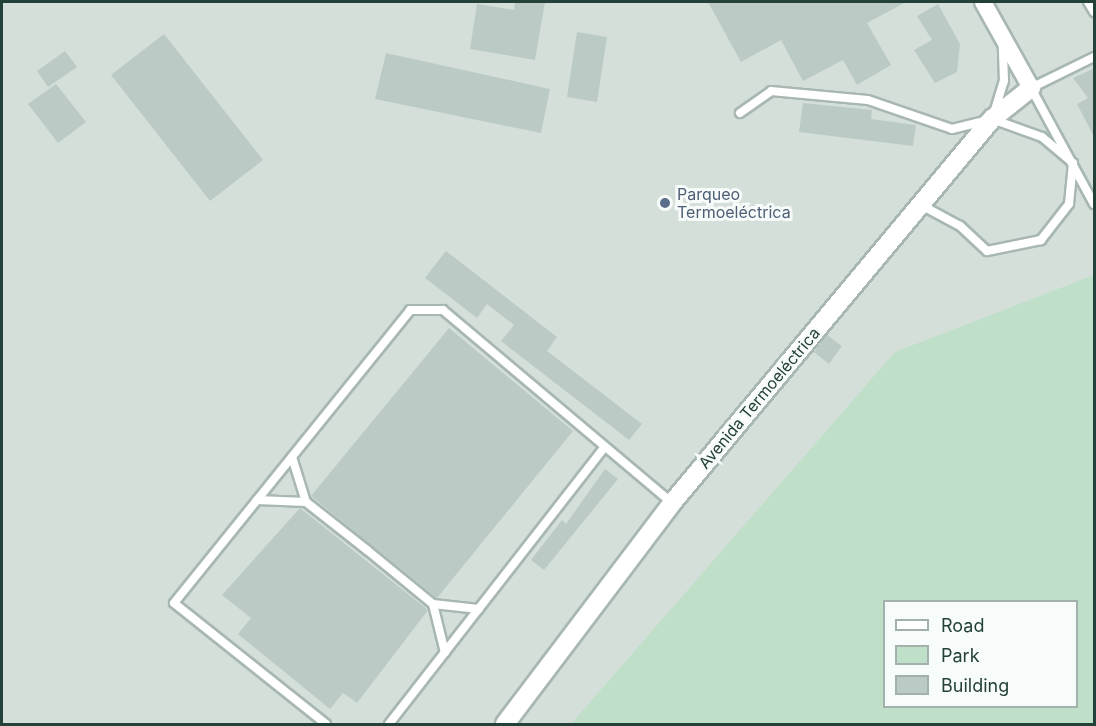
<!DOCTYPE html>
<html>
<head>
<meta charset="utf-8">
<style>
  body { margin:0 }
  #map { position:relative; width:1096px; height:726px; overflow:hidden; background:#e6efeb; font-family:Inter,sans-serif }
  div>[style] { position:absolute }
  .built>* { inset:0; background:#d4dfda }
  .green>* { inset:0; background:#bfdfc8 }
  .building>* { inset:0; background:#bbcac4 }
  .roads { filter:drop-shadow(2px 0 #a8b7b2) drop-shadow(-2px 0 #a8b7b2) drop-shadow(0 2px #a8b7b2) drop-shadow(0 -2px #a8b7b2) }
  .service>* { height:8px; margin:-4px; padding:0 4px; transform-origin:4px; border-radius:4px; background:#fff }
  .minor>* { height:16px; margin:-8px; padding:0 8px; transform-origin:8px; border-radius:8px; background:#fff }
  .secondary>* { height:18px; margin:-9px; padding:0 9px; transform-origin:9px; border-radius:9px; background:#fff }
  .dots>* { width:16px; height:16px; translate:-50% -50%; box-sizing:border-box; border:3px solid #f7fbf9; border-radius:50% }
  span { translate:-50% -50%; white-space:nowrap; text-align:center; line-height:1.15; -webkit-text-stroke:6px #f7fbf9; paint-order:stroke }
  .service-label { font-size:16px; color:#4e5e75 }
  .left { translate:0 -50%; text-align:left }
  .street-label { font-size:16px; color:#244139 }
  .frame { position:absolute; inset:0; border:3px solid #244139; pointer-events:none }
  .legend { position:absolute; left:883px; top:600px; width:195px; height:108px; box-sizing:border-box; background:#f7fbf9; border:2px solid #a3b1ac; margin:0; padding:8px 10px; list-style:none; font-size:18px; color:#244139 }
  .legend li { display:flex; align-items:center; gap:12px; height:30px }
  .legend b { width:30px; border:2px solid #a3b1ac }
</style>
</head>
<body>
<div id="map">
  <div class="built">
    <i style="clip-path:polygon(evenodd,2px 2px,1094px 2px,1094px 724px,2px 724px,2px 2px,884px 602px,1076px 602px,1076px 706px,884px 706px,884px 602px)"></i>
  </div>
  <div class="green">
    <i style="clip-path:polygon(evenodd,1094px 275px,1094px 724px,571px 724px,895px 352px,1094px 275px,884px 602px,1076px 602px,1076px 706px,884px 706px,884px 602px)"></i>
  </div>
  <div class="building">
    <i style="clip-path:polygon(515px 2px,545px 2px,535px 60px,470px 49px,477px 4px,514px 10px)"></i>
    <i style="clip-path:polygon(708px 2px,906px 2px,867px 23px,891px 65px,857px 85px,843px 60px,803px 81px,781px 40px,741px 62px)"></i>
    <i style="clip-path:polygon(938px 4px,960px 44px,957px 72px,935px 83px,914px 50px,932px 40px,917px 16px)"></i>
    <i style="clip-path:polygon(577px 32px,607px 37px,597px 102px,567px 97px)"></i>
    <i style="clip-path:polygon(164px 34px,263px 160px,210px 201px,111px 75px)"></i>
    <i style="clip-path:polygon(65px 51px,77px 67px,48px 87px,37px 71px)"></i>
    <i style="clip-path:polygon(386px 53px,550px 89px,541px 133px,375px 99px)"></i>
    <i style="clip-path:polygon(1095px 68px,1095px 139px,1077px 104px,1088px 98px,1073px 78px)"></i>
    <i style="clip-path:polygon(56px 84px,86px 122px,58px 143px,28px 104px)"></i>
    <i style="clip-path:polygon(803px 103px,872px 110px,871px 119px,916px 125px,913px 146px,799px 132px)"></i>
    <i style="clip-path:polygon(446px 251px,557px 337px,547px 351px,642px 424px,629px 440px,501px 341px,514px 325px,487px 304px,477px 318px,425px 278px)"></i>
    <i style="clip-path:polygon(449px 328px,573px 431px,437px 598px,311px 496px)"></i>
    <i style="clip-path:polygon(827px 335px,842px 346px,829px 364px,814px 352px)"></i>
    <i style="clip-path:polygon(605px 469px,618px 479px,544px 570px,531px 560px,562px 520px,566px 524px)"></i>
    <i style="clip-path:polygon(300px 508px,428px 610px,357px 703px,343px 693px,330px 709px,238px 634px,251px 618px,222px 595px)"></i>
  </div>
  <div class="roads">
    <div class="service">
      <i style="left:1088px;top:2px;width:12px;rotate:59deg"></i>
      <i style="left:1094px;top:57px;width:70px;rotate:153.8deg"></i>
      <i style="left:1031px;top:88px;width:132px;rotate:61.5deg"></i>
      <i style="left:740px;top:113px;width:38px;rotate:-35deg"></i>
      <i style="left:771px;top:91px;width:97px;rotate:5.3deg"></i>
      <i style="left:868px;top:100px;width:89px;rotate:19deg"></i>
      <i style="left:952px;top:129px;width:41px;rotate:-14deg"></i>
      <i style="left:992px;top:119px;width:53px;rotate:19.8deg"></i>
      <i style="left:1042px;top:137px;width:40px;rotate:40deg"></i>
      <i style="left:1073px;top:163px;width:41px;rotate:95.6deg"></i>
      <i style="left:1069px;top:204px;width:46px;rotate:127.9deg"></i>
      <i style="left:1041px;top:240px;width:55px;rotate:168.5deg"></i>
      <i style="left:987px;top:251px;width:37px;rotate:-137deg"></i>
      <i style="left:960px;top:226px;width:44px;rotate:-151.7deg"></i>
      <i style="left:994px;top:113px;width:34px;rotate:-73deg"></i>
      <i style="left:1004px;top:81px;width:35px;rotate:-92deg"></i>
      <i style="left:292px;top:457px;width:47px;rotate:72.7deg"></i>
      <i style="left:257px;top:500px;width:49px;rotate:2.3deg"></i>
      <i style="left:306px;top:502px;width:78px;rotate:38.2deg"></i>
      <i style="left:367px;top:550px;width:85px;rotate:39.3deg"></i>
      <i style="left:433px;top:604px;width:50px;rotate:76.2deg"></i>
      <i style="left:433px;top:604px;width:46px;rotate:6.2deg"></i>
      <i style="left:326px;top:724px;width:194px;rotate:-141.5deg"></i>
      <i style="left:174px;top:603px;width:376px;rotate:-51.1deg"></i>
      <i style="left:410px;top:310px;width:33px"></i>
      <i style="left:443px;top:310px;width:299px;rotate:40.1deg"></i>
      <i style="left:389px;top:724px;width:351px;rotate:-52.1deg"></i>
    </div>
    <div class="minor">
      <i style="left:983px;top:2px;width:98px;rotate:60.8deg"></i>
    </div>
    <div class="secondary">
      <i style="left:505px;top:724px;width:277px;rotate:-52.9deg"></i>
      <i style="left:672px;top:503px;width:500px;rotate:-50.2deg"></i>
      <i style="left:992px;top:119px;width:50px;rotate:-38.5deg"></i>
    </div>
  </div>
  <div class="dots">
    <i style="left:665px;top:203px;background:#5c6f8a"></i>
  </div>
  <div class="service-label">
    <span class="left" style="left:677px;top:203px">Parqueo<br>Termoeléctrica</span>
  </div>
  <div class="street-label">
    <span style="left:759px;top:398px;rotate:-50deg">Avenida Termoeléctrica</span>
  </div>
  <div class="frame"></div>
  <ul class="legend">
  <li><b style="height:8px;background:#fff"></b>Road</li>
  <li><b style="height:16px;background:#bfdfc8"></b>Park</li>
  <li><b style="height:16px;background:#bbcac4"></b>Building</li>
  </ul>
</div>
</body>
</html>
